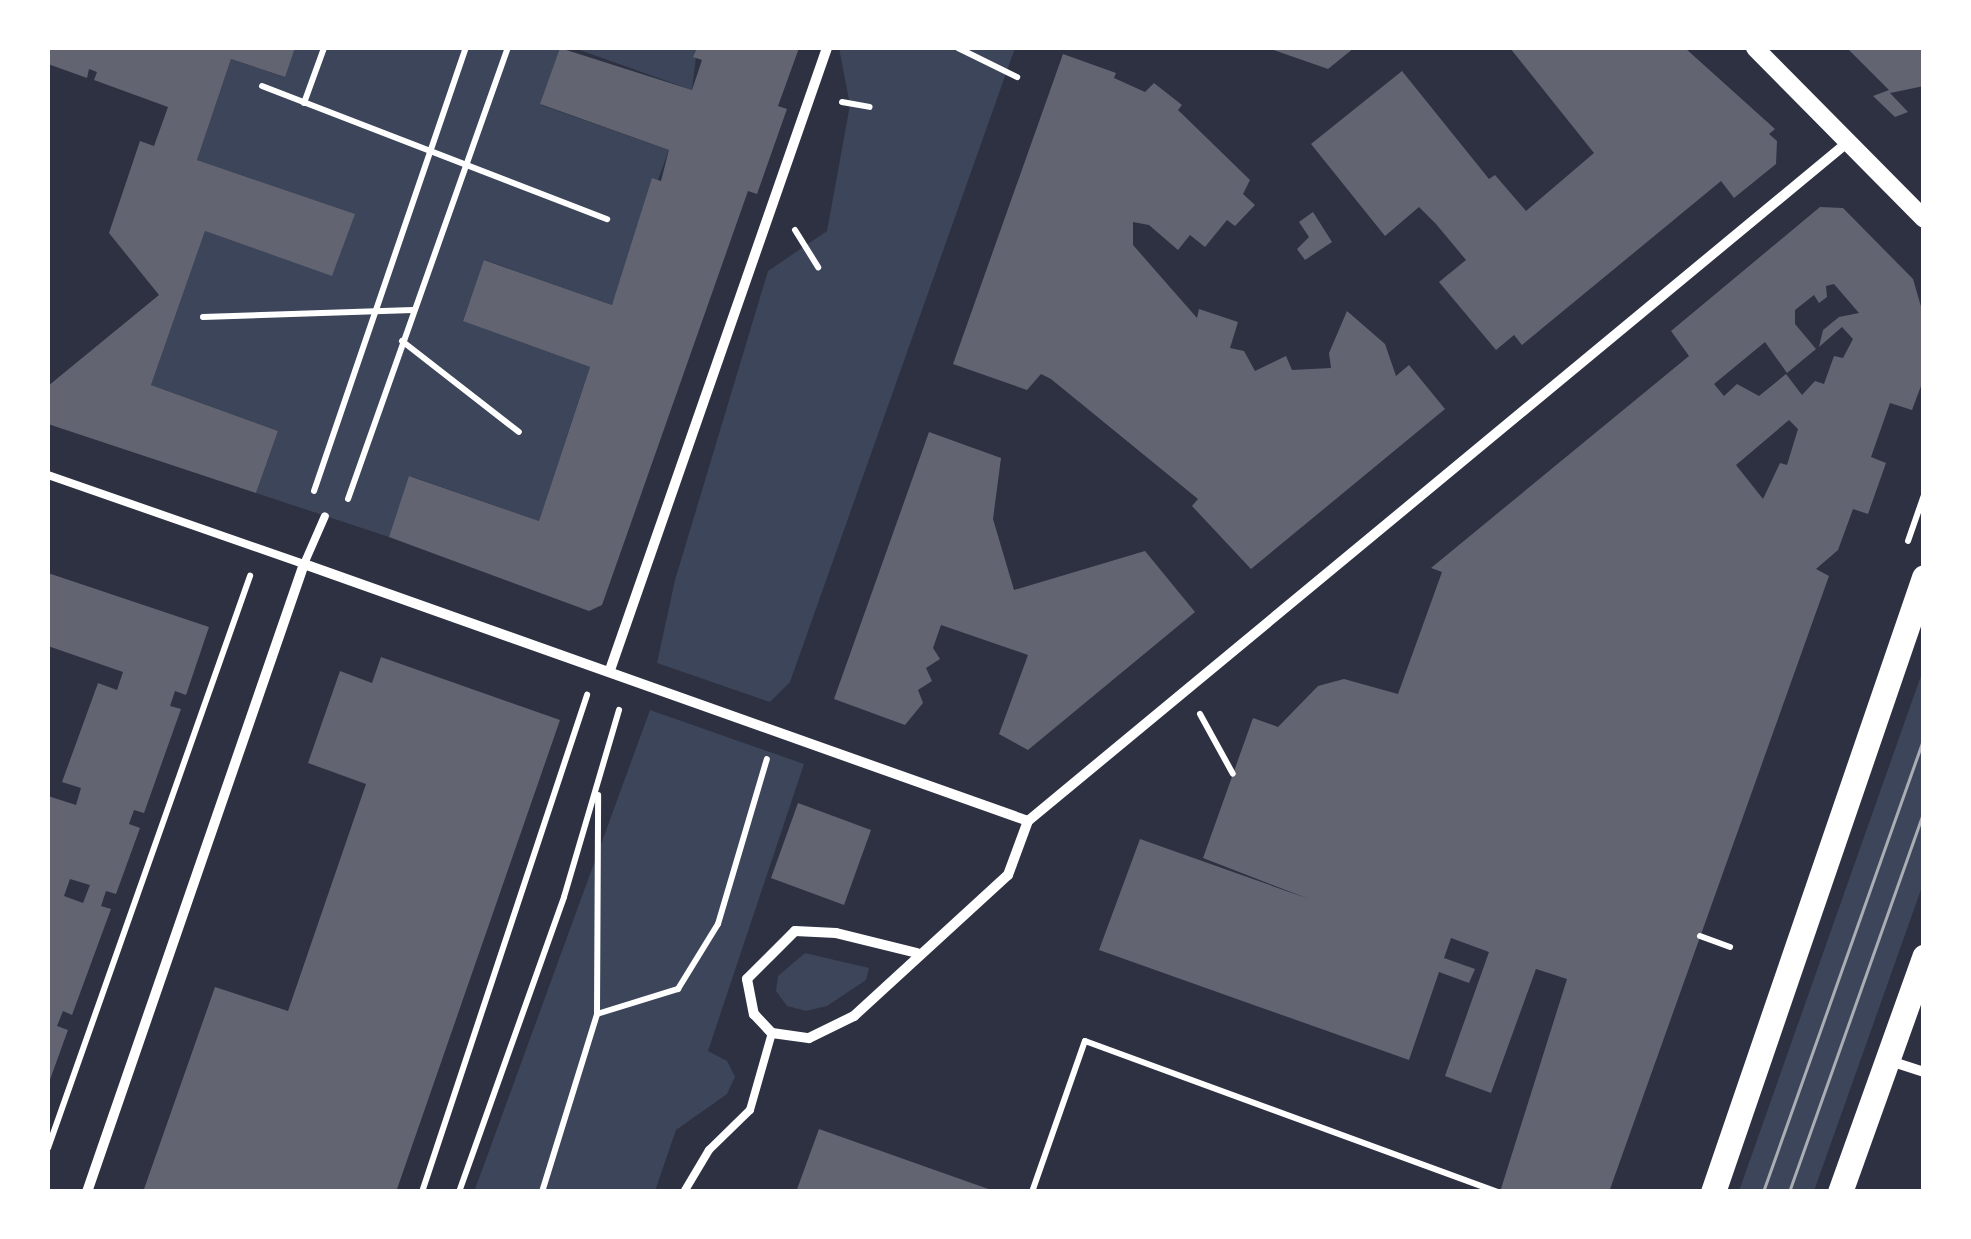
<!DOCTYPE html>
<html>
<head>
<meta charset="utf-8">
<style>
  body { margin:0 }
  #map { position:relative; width:1971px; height:1239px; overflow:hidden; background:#2d3142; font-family:Roboto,sans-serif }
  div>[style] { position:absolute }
  .green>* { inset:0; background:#3c4559 }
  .building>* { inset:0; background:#626471 }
  .path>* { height:6px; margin:-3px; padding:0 3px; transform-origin:3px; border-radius:3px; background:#fff }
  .service>* { height:8px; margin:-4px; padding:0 4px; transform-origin:4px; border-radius:4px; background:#fff }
  .minor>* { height:10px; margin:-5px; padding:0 5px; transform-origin:5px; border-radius:5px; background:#fff }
  .tertiary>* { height:18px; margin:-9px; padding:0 9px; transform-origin:9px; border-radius:9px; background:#fff }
  .primary>* { height:25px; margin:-12.5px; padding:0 12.5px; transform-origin:12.5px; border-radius:12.5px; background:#fff }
  .tram>* { height:2.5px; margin:-1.25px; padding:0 1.25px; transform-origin:1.25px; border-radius:1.25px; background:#abadb3 }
  span { translate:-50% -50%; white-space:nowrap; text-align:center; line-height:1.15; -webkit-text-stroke:10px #fff; paint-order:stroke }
  .frame { position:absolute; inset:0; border:50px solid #fff; pointer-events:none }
</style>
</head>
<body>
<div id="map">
  <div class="green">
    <i style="clip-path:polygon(295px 48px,560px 48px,541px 105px,669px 150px,612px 305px,485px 260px,463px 320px,590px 367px,539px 521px,410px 476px,389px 537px,256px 493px,278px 431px,151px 385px,205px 231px,332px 275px,354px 214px,197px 160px,231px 59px,284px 77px)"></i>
    <i style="clip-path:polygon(574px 48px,697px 48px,692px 90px)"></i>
    <i style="clip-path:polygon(839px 48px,1015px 48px,790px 682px,770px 702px,657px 663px,675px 580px,768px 271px,827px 231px,850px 105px)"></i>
    <i style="clip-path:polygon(1923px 670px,1923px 884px,1814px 1191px,1739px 1191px)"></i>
    <i style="clip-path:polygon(650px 710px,804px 764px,708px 1051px,727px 1061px,735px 1077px,727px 1094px,676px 1130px,655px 1191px,474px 1192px)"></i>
    <i style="clip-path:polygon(805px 953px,869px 968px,866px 980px,827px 1006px,806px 1011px,787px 1006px,776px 991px,778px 976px)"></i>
  </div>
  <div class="building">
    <i style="clip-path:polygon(48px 48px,295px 48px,285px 77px,231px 59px,197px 160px,355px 214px,332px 276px,205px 231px,151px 385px,278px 431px,256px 493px,48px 424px,48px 386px,159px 295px,109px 233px,140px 141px,154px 146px,168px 107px,94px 80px,97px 72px,89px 69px,87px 78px,48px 64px)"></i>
    <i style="clip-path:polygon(560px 48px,692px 90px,702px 60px,693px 57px,697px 48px,799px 48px,778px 106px,787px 109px,757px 194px,748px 191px,602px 605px,589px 611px,389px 537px,409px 476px,539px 521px,590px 367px,463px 321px,484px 260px,612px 305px,652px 178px,661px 181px,669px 150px,540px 104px)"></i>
    <i style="clip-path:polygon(1268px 48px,1354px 48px,1328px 69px)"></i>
    <i style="clip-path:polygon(1510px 48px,1685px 48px,1775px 129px,1769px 134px,1777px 141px,1776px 164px,1734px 198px,1721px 181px,1522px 345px,1514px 335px,1496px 350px,1439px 282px,1466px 260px,1436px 224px,1419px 207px,1385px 236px,1311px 144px,1402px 71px,1489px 179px,1495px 175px,1526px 211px,1594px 153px)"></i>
    <i style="clip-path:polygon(1847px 48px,1924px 48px,1924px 86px,1890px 93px,1908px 112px,1895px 117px,1873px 96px,1889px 90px)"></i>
    <i style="clip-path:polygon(1063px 54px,1116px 73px,1114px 78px,1145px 92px,1154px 83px,1182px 105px,1178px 110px,1250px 180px,1243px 194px,1255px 205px,1235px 226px,1227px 220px,1205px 247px,1190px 235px,1178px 250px,1149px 225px,1133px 222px,1133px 245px,1197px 318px,1199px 309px,1238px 322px,1230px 348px,1244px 351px,1255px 371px,1286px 356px,1292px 370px,1331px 368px,1329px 353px,1347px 311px,1385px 344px,1396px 376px,1409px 365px,1445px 409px,1251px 569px,1192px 506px,1198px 499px,1051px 379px,1041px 374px,1027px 390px,953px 364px)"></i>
    <i style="clip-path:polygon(evenodd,1820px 207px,1843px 208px,1913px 279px,1924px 317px,1924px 378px,1912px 410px,1890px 403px,1871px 457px,1886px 463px,1868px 514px,1853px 509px,1838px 550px,1816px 569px,1829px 576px,1609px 1192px,1500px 1192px,1567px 979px,1536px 969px,1491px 1093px,1445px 1076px,1489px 952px,1451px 938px,1444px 958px,1475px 969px,1469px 983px,1439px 972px,1409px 1060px,1099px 950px,1140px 839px,1309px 899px,1203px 858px,1253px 718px,1278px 727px,1318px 686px,1344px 679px,1398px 694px,1442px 572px,1431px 568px,1689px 356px,1671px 331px,1820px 207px,1834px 284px,1859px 313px,1839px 317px,1823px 330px,1819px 347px,1842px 327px,1853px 339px,1843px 358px,1834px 356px,1824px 384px,1815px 381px,1802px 395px,1786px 374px,1759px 396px,1737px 384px,1724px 396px,1714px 384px,1765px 342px,1787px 373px,1816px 349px,1795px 324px,1795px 310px,1814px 295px,1819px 303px,1827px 297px,1826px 286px,1834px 284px,1820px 207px,1789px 420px,1798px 429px,1787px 465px,1780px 463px,1763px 499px,1736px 465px,1789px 420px)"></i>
    <i style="clip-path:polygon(1313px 212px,1332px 242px,1305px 260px,1297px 249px,1309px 237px,1299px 222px)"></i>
    <i style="clip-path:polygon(929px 432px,1001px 458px,993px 519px,1014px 590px,1145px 551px,1195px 612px,1028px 750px,999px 734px,1028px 655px,941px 625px,933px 648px,940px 659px,926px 668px,932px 681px,918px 690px,923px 703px,905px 725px,834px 699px)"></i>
    <i style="clip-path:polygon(evenodd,48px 573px,209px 627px,186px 695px,175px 691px,170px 706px,181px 709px,144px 813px,134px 810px,129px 824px,140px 828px,116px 894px,106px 891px,101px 906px,111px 909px,72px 1015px,63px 1011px,57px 1026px,68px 1030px,48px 1085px,48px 796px,76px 805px,81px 788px,62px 782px,98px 683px,117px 690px,123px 672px,48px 646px,48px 573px,70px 879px,90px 885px,83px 903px,64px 896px,70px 879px)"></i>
    <i style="clip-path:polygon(381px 657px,560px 720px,396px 1192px,143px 1192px,215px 987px,288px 1011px,366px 784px,308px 763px,340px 671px,372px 683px)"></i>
    <i style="clip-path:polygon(798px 803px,871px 830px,844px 905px,771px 878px)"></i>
    <i style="clip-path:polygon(819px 1129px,994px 1191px,994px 1192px,796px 1192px)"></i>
  </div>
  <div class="path">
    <i style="left:958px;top:48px;width:66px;rotate:26.2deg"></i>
    <i style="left:262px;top:86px;width:370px;rotate:21.1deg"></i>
    <i style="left:842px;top:102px;width:28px;rotate:10deg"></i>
    <i style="left:304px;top:103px;width:59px;rotate:-70deg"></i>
    <i style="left:795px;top:230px;width:44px;rotate:58.1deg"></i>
    <i style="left:203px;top:317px;width:210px;rotate:-1.9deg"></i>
    <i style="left:402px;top:341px;width:148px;rotate:37.9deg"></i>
    <i style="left:314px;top:491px;width:468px;rotate:-71.1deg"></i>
    <i style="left:348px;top:499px;width:479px;rotate:-70.5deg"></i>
    <i style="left:1908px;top:541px;width:49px;rotate:-70.8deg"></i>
    <i style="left:1200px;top:714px;width:68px;rotate:61.2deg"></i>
    <i style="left:1700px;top:936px;width:32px;rotate:20deg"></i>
    <i style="left:597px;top:1014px;width:85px;rotate:-17.2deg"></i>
    <i style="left:678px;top:989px;width:76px;rotate:-58.4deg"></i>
    <i style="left:718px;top:924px;width:172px;rotate:-73.5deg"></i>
    <i style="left:48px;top:1148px;width:607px;rotate:-70.55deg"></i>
    <i style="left:422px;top:1192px;width:524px;rotate:-71.63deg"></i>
    <i style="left:459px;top:1192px;width:313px;rotate:-70.4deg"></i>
    <i style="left:564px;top:897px;width:195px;rotate:-73.6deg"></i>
    <i style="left:542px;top:1192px;width:186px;rotate:-72.8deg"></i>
    <i style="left:597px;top:1014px;width:219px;rotate:-89.7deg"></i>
    <i style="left:591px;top:1192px;width:25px"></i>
    <i style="left:1032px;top:1192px;width:160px;rotate:-70.7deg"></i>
    <i style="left:1085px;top:1041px;width:439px;rotate:20.1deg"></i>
  </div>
  <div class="service">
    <i style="left:48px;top:475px;width:271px;rotate:19.2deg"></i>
    <i style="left:304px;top:564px;width:52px;rotate:-66.4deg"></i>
    <i style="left:684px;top:1192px;width:49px;rotate:-59.2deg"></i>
    <i style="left:709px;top:1150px;width:57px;rotate:-44.3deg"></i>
    <i style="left:750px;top:1110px;width:80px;rotate:-74.1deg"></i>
  </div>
  <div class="minor">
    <i style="left:610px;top:670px;width:659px;rotate:-70.77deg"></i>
    <i style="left:917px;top:953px;width:83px;rotate:-166.1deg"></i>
    <i style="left:836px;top:933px;width:41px;rotate:-177.2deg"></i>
    <i style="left:795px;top:931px;width:68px;rotate:135deg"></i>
    <i style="left:747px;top:979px;width:36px;rotate:79deg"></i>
    <i style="left:754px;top:1014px;width:26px;rotate:47deg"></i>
    <i style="left:772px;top:1033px;width:37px;rotate:8deg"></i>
    <i style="left:809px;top:1038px;width:50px;rotate:-26.1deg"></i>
    <i style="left:854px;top:1016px;width:209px;rotate:-42.5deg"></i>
    <i style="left:1008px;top:875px;width:58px;rotate:-69.7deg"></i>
    <i style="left:1028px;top:821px;width:1066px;rotate:-39.63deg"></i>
    <i style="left:1887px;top:1060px;width:39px;rotate:18deg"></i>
    <i style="left:87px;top:1192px;width:664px;rotate:-70.94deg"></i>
    <i style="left:304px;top:564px;width:768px;rotate:19.54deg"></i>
  </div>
  <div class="tertiary">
    <i style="left:1755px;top:48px;width:240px;rotate:45.3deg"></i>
  </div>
  <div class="primary">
    <i style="left:1713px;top:1192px;width:650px;rotate:-71.06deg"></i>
    <i style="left:1840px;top:1192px;width:250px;rotate:-70.3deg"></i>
  </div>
  <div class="tram">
    <i style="left:1763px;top:1192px;width:482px;rotate:-70.5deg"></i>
    <i style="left:1789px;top:1192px;width:405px;rotate:-70.5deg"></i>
  </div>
  <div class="frame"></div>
</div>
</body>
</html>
